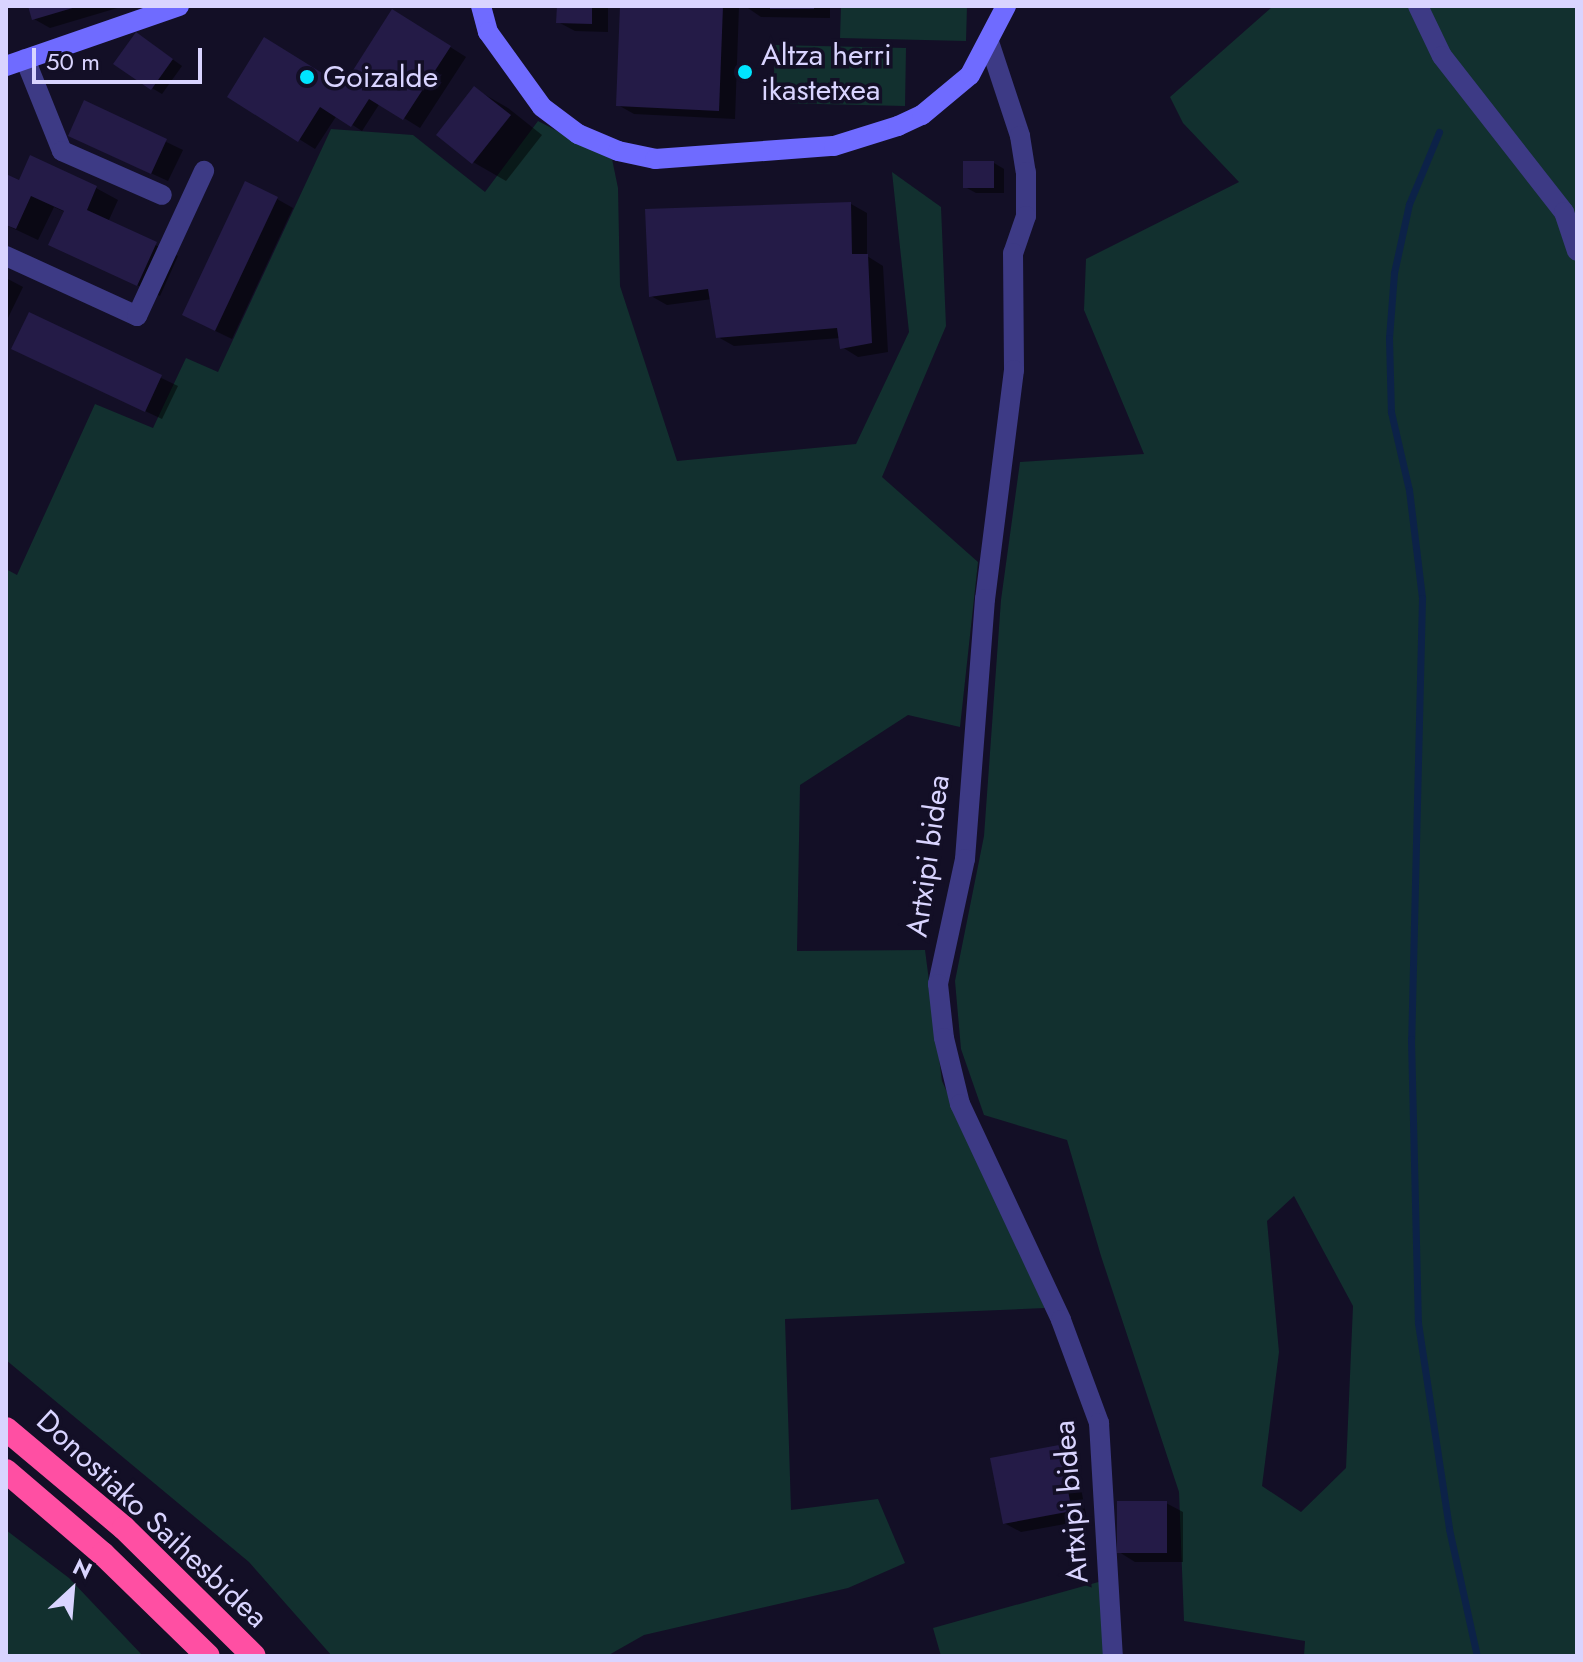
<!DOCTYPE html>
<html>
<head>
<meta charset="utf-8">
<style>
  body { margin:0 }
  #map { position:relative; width:1583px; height:1662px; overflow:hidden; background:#130f26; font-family:Jost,sans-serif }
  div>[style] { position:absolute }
  .green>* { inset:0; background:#12302f }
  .shadow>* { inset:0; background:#0007 }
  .stream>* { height:7px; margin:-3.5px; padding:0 3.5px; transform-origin:3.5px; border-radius:3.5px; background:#0c2248 }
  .building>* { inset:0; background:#241b47 }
  .street>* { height:20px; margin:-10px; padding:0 10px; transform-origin:10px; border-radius:10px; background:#3d3a85 }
  .secondary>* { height:20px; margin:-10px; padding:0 10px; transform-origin:10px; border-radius:10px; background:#6f6bff }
  .highway>* { height:24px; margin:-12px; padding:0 12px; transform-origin:12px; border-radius:12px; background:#ff4fa3 }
  .dots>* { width:22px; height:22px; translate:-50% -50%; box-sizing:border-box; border:4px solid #130f26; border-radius:50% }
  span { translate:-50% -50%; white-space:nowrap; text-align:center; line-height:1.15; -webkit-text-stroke:7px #130f26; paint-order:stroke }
  .poi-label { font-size:30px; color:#d9d4ff }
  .left { translate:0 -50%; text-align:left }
  .street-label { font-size:30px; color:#d9d4ff }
  .frame { position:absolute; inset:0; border:8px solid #d9d4ff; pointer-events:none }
  .north { position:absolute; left:32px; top:1550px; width:80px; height:80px; -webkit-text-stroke:6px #130f26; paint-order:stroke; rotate:26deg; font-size:22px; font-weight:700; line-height:32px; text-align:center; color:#d9d4ff }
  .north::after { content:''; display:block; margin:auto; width:28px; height:36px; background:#d9d4ff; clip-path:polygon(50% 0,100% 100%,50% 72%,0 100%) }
  .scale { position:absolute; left:32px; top:48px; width:170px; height:36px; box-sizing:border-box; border:4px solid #d9d4ff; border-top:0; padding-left:10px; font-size:24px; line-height:28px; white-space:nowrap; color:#d9d4ff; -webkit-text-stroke:6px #130f26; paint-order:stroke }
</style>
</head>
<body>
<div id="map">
  <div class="green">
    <i style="clip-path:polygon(841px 6px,967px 6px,966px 41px,840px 38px)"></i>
    <i style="clip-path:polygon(evenodd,1273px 6px,1577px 6px,1577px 1656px,1304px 1656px,1305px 1641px,1184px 1621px,1179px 1492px,1101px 1256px,1067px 1140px,984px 1115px,961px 1049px,955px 981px,984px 836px,1001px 600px,1020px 462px,1144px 454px,1084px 310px,1086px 259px,1239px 182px,1183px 123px,1170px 97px,1273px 6px,1294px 1196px,1353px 1306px,1346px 1468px,1301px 1512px,1262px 1486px,1279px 1352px,1267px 1221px,1294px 1196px)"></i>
    <i style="clip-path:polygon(775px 45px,906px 48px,905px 106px,773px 103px)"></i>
    <i style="clip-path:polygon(538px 121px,612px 159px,618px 188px,620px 286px,677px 461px,856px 444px,909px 332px,892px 172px,941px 207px,946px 326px,882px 477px,978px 562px,960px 727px,908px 715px,800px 785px,797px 951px,925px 950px,942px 1081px,1045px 1308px,785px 1319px,791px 1510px,878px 1499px,905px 1563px,848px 1588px,644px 1635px,607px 1656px,332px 1656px,249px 1562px,6px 1360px,6px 569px,17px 575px,95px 404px,153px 428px,186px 358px,218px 372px,331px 129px,413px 135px,485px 192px)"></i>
    <i style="clip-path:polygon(6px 1530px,69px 1578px,143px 1656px,6px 1656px)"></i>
    <i style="clip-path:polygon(1102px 1581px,1105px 1656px,941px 1656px,933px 1628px)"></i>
  </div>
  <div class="shadow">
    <i style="clip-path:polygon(30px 6px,124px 6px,50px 28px,34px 19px)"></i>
    <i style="clip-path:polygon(558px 6px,608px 6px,608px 32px,575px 31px,558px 22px)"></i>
    <i style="clip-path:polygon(622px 6px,739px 6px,735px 119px,634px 114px,618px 105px)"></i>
    <i style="clip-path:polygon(745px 6px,830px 6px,830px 18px,761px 17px)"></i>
    <i style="clip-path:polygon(409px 21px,466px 57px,420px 128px,380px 103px,362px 131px,337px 115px,315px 149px,230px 96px,344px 88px)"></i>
    <i style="clip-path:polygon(147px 41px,182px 66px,162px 94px,152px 88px)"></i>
    <i style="clip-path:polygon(475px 89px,508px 108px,542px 135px,506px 181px,473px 162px)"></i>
    <i style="clip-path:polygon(85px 103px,183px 150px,168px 181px,87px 144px)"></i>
    <i style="clip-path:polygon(994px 163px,1004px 169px,1004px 193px,976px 193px,965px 187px)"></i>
    <i style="clip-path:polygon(6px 177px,20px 183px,96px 188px,118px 200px,108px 222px,178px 256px,160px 296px,51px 244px,65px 212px,54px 207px,38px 240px,6px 225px)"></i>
    <i style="clip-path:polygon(277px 199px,293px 208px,232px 339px,201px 324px)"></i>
    <i style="clip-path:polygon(851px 204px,867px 213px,867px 256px,883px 266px,888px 352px,858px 357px,842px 347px,840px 338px,734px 346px,718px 337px,712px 299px,667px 305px,651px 296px)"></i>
    <i style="clip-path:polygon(6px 278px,23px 287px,6px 322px)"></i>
    <i style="clip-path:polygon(30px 315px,178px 386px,162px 419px,30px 357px)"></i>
    <i style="clip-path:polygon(1059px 1447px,1075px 1457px,1087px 1520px,1021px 1532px,1004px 1523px)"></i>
    <i style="clip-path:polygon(1166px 1503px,1183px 1512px,1183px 1562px,1135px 1562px,1119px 1552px)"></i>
  </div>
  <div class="stream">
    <i style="left:1439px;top:132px;width:78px;rotate:112.6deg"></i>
    <i style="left:1409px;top:204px;width:71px;rotate:102.3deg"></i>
    <i style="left:1394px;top:273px;width:65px;rotate:94.4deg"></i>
    <i style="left:1389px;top:338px;width:74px;rotate:88.5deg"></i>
    <i style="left:1391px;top:412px;width:80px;rotate:77deg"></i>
    <i style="left:1409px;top:490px;width:109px;rotate:83.1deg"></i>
    <i style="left:1422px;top:598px;width:441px;rotate:91.4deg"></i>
    <i style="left:1411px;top:1039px;width:284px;rotate:88.6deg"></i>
    <i style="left:1418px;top:1323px;width:208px;rotate:81.4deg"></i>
    <i style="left:1449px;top:1529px;width:130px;rotate:77.6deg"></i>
  </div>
  <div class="building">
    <i style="clip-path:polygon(28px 6px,76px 6px,76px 7px,32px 20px)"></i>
    <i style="clip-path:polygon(557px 6px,592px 6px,592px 24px,556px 23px)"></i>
    <i style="clip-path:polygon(620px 6px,723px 6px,719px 111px,616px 106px)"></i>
    <i style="clip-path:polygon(770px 6px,814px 6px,814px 9px,770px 9px)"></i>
    <i style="clip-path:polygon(392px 9px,451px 46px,403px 120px,369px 99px,351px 127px,320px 107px,298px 142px,227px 97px,264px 37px,343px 86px)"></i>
    <i style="clip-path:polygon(136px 32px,173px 59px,151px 90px,113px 64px)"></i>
    <i style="clip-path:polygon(474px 86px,511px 115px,472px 164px,436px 135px)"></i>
    <i style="clip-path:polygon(84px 100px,167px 139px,151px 174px,68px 136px)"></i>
    <i style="clip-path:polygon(30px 155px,97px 186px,87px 210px,157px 242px,137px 286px,48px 245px,64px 211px,31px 196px,16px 229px,6px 225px,6px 174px,19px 180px)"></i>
    <i style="clip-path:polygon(963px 161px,994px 161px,994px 188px,963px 188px)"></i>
    <i style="clip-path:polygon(245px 181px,278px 197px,215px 331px,182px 315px)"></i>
    <i style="clip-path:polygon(851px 202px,852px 254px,868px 254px,872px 343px,840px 349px,837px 328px,716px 338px,708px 289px,649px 297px,645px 209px)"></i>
    <i style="clip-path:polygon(29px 312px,162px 375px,145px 412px,11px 349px)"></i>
    <i style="clip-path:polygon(1059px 1445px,1072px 1511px,1003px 1524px,990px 1458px)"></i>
    <i style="clip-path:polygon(1117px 1501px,1167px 1501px,1167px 1553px,1117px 1553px)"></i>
  </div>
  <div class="street">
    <i style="left:1418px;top:6px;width:55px;rotate:64.4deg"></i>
    <i style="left:1442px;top:56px;width:198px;rotate:52deg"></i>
    <i style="left:1564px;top:212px;width:41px;rotate:71.6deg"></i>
    <i style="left:989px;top:42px;width:99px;rotate:71.7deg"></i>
    <i style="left:1020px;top:136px;width:36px;rotate:81deg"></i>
    <i style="left:1026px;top:172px;width:44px;rotate:90deg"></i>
    <i style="left:1026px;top:216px;width:39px;rotate:109deg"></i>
    <i style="left:1013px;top:253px;width:117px;rotate:89.5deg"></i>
    <i style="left:1014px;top:370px;width:231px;rotate:97.2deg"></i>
    <i style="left:985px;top:599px;width:261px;rotate:94.4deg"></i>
    <i style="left:965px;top:859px;width:128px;rotate:102.2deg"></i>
    <i style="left:938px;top:984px;width:54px;rotate:83.7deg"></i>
    <i style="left:944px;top:1038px;width:68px;rotate:76.4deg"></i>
    <i style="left:960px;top:1104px;width:238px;rotate:64.9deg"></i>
    <i style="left:1061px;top:1320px;width:110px;rotate:69.7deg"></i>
    <i style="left:1099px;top:1423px;width:233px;rotate:86.6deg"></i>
    <i style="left:25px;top:59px;width:99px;rotate:68.1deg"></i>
    <i style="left:62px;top:151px;width:109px;rotate:23.7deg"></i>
    <i style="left:6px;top:256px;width:144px;rotate:24.6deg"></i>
    <i style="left:137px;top:316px;width:160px;rotate:-65.2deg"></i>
  </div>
  <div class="secondary">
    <i style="left:481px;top:6px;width:27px;rotate:75deg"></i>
    <i style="left:488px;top:32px;width:92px;rotate:54.2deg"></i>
    <i style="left:542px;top:107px;width:45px;rotate:36.9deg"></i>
    <i style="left:578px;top:134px;width:43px;rotate:23deg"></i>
    <i style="left:618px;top:151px;width:38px;rotate:12deg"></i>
    <i style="left:655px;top:159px;width:179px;rotate:-4.2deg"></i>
    <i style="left:834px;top:146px;width:67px;rotate:-17.4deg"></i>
    <i style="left:898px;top:126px;width:26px;rotate:-25deg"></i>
    <i style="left:922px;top:115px;width:62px;rotate:-39.8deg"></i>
    <i style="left:970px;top:75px;width:78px;rotate:-62.4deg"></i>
    <i style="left:6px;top:66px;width:183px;rotate:-19.1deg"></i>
  </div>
  <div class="highway">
    <i style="left:6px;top:1429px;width:154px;rotate:40deg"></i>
    <i style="left:124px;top:1528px;width:182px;rotate:44.6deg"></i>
    <i style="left:6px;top:1471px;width:128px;rotate:40.6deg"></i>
    <i style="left:103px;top:1554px;width:146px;rotate:44.2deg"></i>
  </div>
  <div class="dots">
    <i style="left:745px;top:72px;background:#00e5ff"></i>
    <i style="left:307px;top:77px;background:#00e5ff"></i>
  </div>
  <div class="poi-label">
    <span class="left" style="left:761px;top:72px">Altza herri<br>ikastetxea</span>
    <span class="left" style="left:323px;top:77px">Goizalde</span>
  </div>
  <div class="street-label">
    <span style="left:928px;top:856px;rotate:-82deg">Artxipi bidea</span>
    <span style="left:1071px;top:1502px;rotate:-95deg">Artxipi bidea</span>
    <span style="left:152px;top:1519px;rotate:43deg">Donostiako Saihesbidea</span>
  </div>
  <div class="frame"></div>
  <div class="north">N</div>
  <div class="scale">50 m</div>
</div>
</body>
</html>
